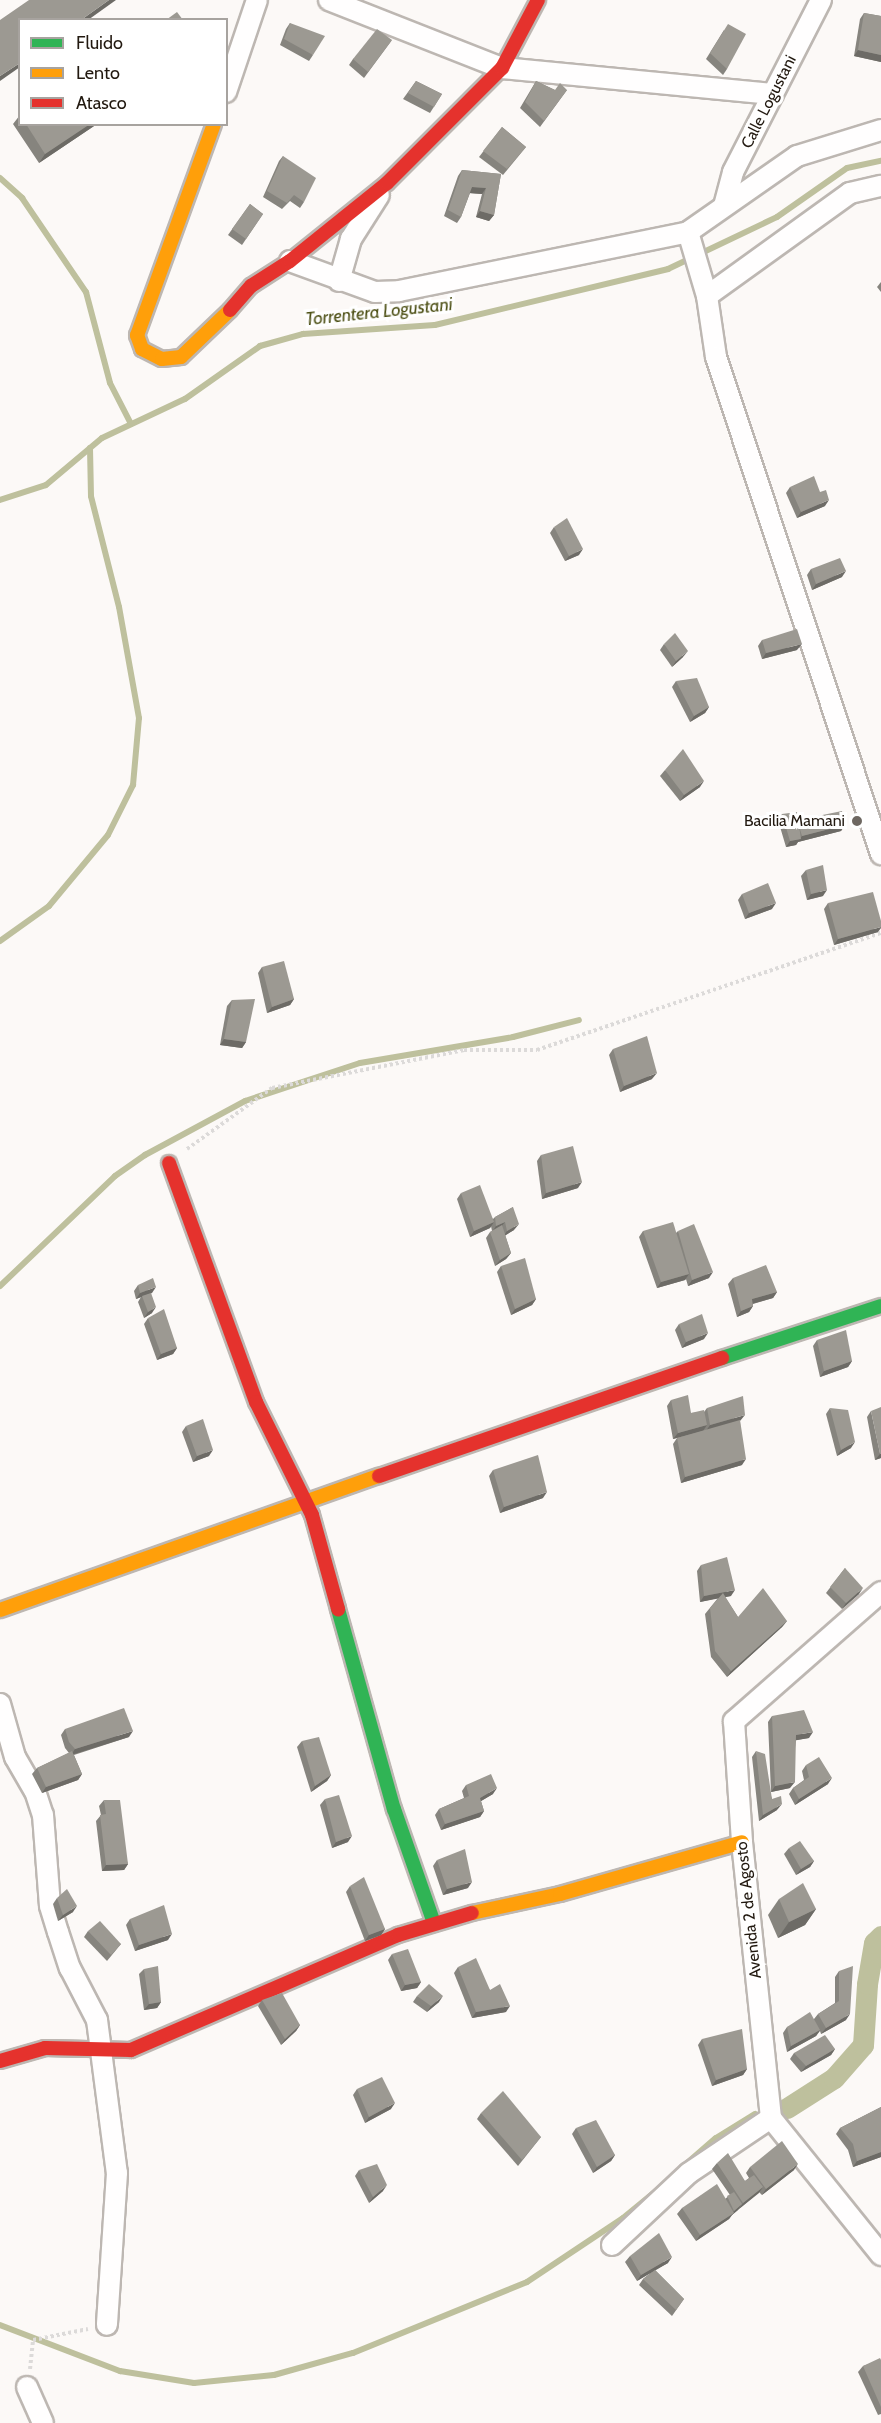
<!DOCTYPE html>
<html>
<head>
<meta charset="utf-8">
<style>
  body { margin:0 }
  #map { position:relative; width:881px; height:2423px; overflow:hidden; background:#fcf9f7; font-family:Cabin,sans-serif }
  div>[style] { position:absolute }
  .stream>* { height:6px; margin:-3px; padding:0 3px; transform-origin:3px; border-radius:3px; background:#bec09d }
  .canal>* { height:21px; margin:-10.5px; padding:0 10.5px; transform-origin:10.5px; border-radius:10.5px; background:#bec09d }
  .path>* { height:4px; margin-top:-2px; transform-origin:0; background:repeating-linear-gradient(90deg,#dcdad9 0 3px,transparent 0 6px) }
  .roads { filter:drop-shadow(2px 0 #bdb7b2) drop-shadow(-2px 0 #bdb7b2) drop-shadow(0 2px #bdb7b2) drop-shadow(0 -2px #bdb7b2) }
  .street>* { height:20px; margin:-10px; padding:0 10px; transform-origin:10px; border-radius:10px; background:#fffefe }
  .fast>* { height:14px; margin:-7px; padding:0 7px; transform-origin:7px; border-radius:7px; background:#30b455 }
  .slow>* { height:14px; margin:-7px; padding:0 7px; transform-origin:7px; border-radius:7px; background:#ff9f0a }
  .jam>* { height:14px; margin:-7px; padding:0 7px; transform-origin:7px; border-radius:7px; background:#e5322d }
  .wall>* { inset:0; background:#86847e }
  .shaded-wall>* { inset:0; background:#6d6b66 }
  .building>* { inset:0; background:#9c9992 }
  .dots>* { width:16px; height:16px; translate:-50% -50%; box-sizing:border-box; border:3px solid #fff; border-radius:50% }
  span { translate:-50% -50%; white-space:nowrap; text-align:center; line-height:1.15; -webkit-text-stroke:6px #fff; paint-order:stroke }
  .street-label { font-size:16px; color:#221910 }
  .poi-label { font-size:16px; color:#221910 }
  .right { translate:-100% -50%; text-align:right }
  .water-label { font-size:18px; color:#4b4e13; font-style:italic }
  .legend { position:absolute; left:18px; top:18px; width:210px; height:108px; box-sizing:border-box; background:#fff; border:2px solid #a7a39f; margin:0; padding:8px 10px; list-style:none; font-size:18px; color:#221910 }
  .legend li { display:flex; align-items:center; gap:12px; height:30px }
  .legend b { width:30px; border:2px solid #a7a39f }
</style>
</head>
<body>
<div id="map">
  <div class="stream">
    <i style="left:0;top:178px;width:30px;rotate:42deg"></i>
    <i style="left:22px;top:198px;width:114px;rotate:55.8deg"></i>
    <i style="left:86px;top:292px;width:94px;rotate:75.2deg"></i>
    <i style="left:110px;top:383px;width:46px;rotate:62.9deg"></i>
    <i style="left:0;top:500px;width:48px;rotate:-18.1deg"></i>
    <i style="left:46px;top:485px;width:73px;rotate:-40deg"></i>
    <i style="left:102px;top:438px;width:92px;rotate:-25.2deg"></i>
    <i style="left:185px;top:399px;width:92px;rotate:-35.2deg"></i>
    <i style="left:260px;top:346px;width:45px;rotate:-15.6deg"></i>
    <i style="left:303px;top:334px;width:132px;rotate:-3.9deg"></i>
    <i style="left:435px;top:325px;width:240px;rotate:-13.5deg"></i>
    <i style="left:668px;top:269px;width:121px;rotate:-25.5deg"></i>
    <i style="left:777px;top:217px;width:85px;rotate:-35deg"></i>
    <i style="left:847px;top:168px;width:35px;rotate:-12deg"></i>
    <i style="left:0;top:941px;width:60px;rotate:-35.5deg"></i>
    <i style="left:49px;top:906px;width:92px;rotate:-50.3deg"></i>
    <i style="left:108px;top:835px;width:56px;rotate:-63.4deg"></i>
    <i style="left:133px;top:785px;width:67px;rotate:-84.9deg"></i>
    <i style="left:139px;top:718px;width:113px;rotate:-100.2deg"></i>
    <i style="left:119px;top:607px;width:114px;rotate:-104.2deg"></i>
    <i style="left:91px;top:496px;width:48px;rotate:-91.2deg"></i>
    <i style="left:0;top:1286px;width:159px;rotate:-43.7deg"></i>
    <i style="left:115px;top:1176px;width:37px;rotate:-35deg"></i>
    <i style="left:145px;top:1155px;width:114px;rotate:-28.4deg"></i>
    <i style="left:245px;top:1101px;width:121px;rotate:-18.3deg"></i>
    <i style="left:360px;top:1063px;width:155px;rotate:-9.6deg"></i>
    <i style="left:513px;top:1037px;width:68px;rotate:-14.4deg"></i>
    <i style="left:687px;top:2163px;width:38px;rotate:-41deg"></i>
    <i style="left:716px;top:2138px;width:46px;rotate:-31.6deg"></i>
    <i style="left:0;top:2325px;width:129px;rotate:21deg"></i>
    <i style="left:120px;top:2371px;width:75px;rotate:9.2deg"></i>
    <i style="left:194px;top:2383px;width:80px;rotate:-5.7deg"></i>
    <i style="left:274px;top:2375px;width:82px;rotate:-15.6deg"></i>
    <i style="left:353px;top:2353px;width:188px;rotate:-22.2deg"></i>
    <i style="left:527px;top:2282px;width:115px;rotate:-33.7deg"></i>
    <i style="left:623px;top:2218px;width:50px;rotate:-39.4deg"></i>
  </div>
  <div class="canal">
    <i style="left:787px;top:2108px;width:56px;rotate:-32.6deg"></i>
    <i style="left:834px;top:2078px;width:44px;rotate:-48.7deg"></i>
    <i style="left:863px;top:2045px;width:61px;rotate:-86.2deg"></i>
    <i style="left:867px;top:1984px;width:42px;rotate:-80.3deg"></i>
    <i style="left:874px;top:1943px;width:10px;rotate:-45deg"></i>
  </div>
  <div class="path">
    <i style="left:187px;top:1149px;width:105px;rotate:-35.7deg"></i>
    <i style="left:272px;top:1088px;width:196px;rotate:-11.2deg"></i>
    <i style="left:464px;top:1050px;width:73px"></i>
    <i style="left:537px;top:1050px;width:363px;rotate:-18.8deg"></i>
    <i style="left:30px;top:2369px;width:29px;rotate:-84deg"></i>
    <i style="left:33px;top:2340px;width:56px;rotate:-11.3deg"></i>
  </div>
  <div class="roads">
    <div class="street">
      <i style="left:329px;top:0;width:186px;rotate:21.5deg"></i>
      <i style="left:502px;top:68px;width:272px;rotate:5.5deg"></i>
      <i style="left:226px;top:92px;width:97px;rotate:-71.4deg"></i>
      <i style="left:724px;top:206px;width:35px;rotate:-75deg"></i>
      <i style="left:733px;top:172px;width:193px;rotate:-62.9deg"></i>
      <i style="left:688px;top:232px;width:67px;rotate:73.5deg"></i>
      <i style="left:707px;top:296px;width:62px;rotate:81.6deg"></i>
      <i style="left:716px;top:357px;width:524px;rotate:71.63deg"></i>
      <i style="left:290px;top:261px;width:90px;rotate:20deg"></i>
      <i style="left:375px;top:292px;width:24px;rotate:-2deg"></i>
      <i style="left:399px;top:291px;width:295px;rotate:-11.5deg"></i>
      <i style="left:688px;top:232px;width:133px;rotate:-34.9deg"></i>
      <i style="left:797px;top:156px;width:88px;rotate:-17.2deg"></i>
      <i style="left:339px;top:281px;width:44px;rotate:-74.1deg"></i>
      <i style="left:351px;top:239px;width:52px;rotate:-57.5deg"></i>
      <i style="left:707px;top:296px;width:176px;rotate:-35.8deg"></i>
      <i style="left:850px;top:193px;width:32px;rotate:-13deg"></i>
      <i style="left:881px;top:1592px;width:196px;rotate:138.7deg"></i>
      <i style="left:734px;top:1721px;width:121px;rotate:86.2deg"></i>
      <i style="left:742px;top:1842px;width:278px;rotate:84deg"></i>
      <i style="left:771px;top:2118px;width:176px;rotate:51.2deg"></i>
      <i style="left:0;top:1704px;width:55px;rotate:74.2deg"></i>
      <i style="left:15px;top:1757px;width:39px;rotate:60deg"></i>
      <i style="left:35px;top:1791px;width:25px;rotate:72deg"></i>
      <i style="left:43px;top:1815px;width:91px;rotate:85.6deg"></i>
      <i style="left:50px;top:1906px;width:27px;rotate:73deg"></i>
      <i style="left:58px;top:1932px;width:38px;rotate:72deg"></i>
      <i style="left:70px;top:1968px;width:59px;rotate:62.6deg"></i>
      <i style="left:97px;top:2020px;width:154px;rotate:82.6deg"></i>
      <i style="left:117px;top:2173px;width:152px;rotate:93.8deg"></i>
      <i style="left:612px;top:2245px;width:105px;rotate:-43.1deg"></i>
      <i style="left:689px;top:2173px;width:99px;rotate:-33.9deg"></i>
      <i style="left:27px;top:2387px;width:39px;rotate:66deg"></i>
    </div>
    <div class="fast">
      <i style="left:722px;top:1358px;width:167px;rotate:-18.1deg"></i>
      <i style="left:338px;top:1609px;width:208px;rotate:74.4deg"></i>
      <i style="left:394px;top:1809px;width:121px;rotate:70.7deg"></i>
    </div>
    <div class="slow">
      <i style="left:214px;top:124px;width:225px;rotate:110deg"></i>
      <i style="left:137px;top:335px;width:15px;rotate:70deg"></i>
      <i style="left:142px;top:349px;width:22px;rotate:27deg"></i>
      <i style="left:162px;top:359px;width:19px;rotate:-6deg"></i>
      <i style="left:181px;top:357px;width:68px;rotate:-43.8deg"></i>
      <i style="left:0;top:1610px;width:402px;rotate:-19.5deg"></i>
      <i style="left:472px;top:1913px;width:90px;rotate:-12.2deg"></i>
      <i style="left:560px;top:1894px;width:189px;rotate:-15.9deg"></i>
    </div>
    <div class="jam">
      <i style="left:230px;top:310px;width:32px;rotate:-49deg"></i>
      <i style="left:251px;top:286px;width:46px;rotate:-32.7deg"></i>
      <i style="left:290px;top:261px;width:124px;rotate:-38.8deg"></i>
      <i style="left:387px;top:183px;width:163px;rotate:-45deg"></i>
      <i style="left:502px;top:68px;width:77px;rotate:-62.1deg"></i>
      <i style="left:169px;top:1163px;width:254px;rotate:70deg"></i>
      <i style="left:256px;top:1402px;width:126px;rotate:63.6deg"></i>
      <i style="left:312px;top:1515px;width:98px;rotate:74.5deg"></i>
      <i style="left:379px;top:1476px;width:363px;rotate:-19deg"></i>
      <i style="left:0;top:2061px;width:47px;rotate:-16.1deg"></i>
      <i style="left:45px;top:2048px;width:86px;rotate:1.3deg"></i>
      <i style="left:131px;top:2050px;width:291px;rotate:-23.3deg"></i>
      <i style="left:398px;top:1935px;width:77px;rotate:-16.6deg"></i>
    </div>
  </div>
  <div class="wall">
    <i style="clip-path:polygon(864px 13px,881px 16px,881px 62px,854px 56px,860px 19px)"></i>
    <i style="clip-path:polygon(290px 23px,313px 55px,309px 61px,280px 45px,286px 29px)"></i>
    <i style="clip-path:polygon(724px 30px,727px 69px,723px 75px,706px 59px)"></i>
    <i style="clip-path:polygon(392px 40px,364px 78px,349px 65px,353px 59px)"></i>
    <i style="clip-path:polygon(416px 81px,442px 94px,430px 113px,403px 99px)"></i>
    <i style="clip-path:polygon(536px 81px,555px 90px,567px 90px,540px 127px,520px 108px)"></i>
    <i style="clip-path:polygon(20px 115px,20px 124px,97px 124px,39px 163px,13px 124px)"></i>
    <i style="clip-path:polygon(502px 127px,526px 147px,503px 175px,479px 157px)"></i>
    <i style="clip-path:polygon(283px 156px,304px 202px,300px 208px,290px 201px,282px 209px,263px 197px,279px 161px)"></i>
    <i style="clip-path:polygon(462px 170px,501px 174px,494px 215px,489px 221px,476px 217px,482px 194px,470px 193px,461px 217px,457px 223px,444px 216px,458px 176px)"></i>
    <i style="clip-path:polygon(250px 204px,263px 214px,242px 245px,228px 235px)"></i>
    <i style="clip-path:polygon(881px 282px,881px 292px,877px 287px)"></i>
    <i style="clip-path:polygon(790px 487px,825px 506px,797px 518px,786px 493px)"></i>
    <i style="clip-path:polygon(554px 527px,579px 555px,565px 561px,550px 533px)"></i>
    <i style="clip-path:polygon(811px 569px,842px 577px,812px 590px,807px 575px)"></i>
    <i style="clip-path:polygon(762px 640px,797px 650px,762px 659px,758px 646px)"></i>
    <i style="clip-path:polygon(664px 644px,683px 657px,672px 667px,660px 650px)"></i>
    <i style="clip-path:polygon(676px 681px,709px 707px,705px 713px,690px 722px,672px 687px)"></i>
    <i style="clip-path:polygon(665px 770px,700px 787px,680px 801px,660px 776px)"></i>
    <i style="clip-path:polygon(782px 814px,798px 820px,845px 825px,841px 831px,798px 842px,796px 845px,786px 847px,778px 820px)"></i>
    <i style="clip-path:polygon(806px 870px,823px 896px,807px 900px,801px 876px)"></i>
    <i style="clip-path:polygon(742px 894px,772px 909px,745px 919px,738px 900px)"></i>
    <i style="clip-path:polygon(828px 903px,878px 932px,834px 945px,824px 909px)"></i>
    <i style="clip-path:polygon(262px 967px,294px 999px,290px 1005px,267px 1013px,258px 973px)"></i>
    <i style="clip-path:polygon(232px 1000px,246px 1042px,242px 1048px,220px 1045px,227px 1006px)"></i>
    <i style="clip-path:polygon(613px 1049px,652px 1079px,620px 1092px,609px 1055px)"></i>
    <i style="clip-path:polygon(541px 1155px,578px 1188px,542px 1199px,537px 1161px)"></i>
    <i style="clip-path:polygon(461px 1193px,493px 1219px,495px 1217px,513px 1207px,514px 1230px,505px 1235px,511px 1253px,506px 1259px,495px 1266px,486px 1238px,490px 1232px,492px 1231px,491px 1226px,490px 1228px,470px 1237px,457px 1199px)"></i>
    <i style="clip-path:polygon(643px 1231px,676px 1233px,678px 1231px,709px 1278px,688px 1286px,686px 1279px,685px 1280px,657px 1288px,639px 1237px)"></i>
    <i style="clip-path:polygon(501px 1266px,536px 1299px,532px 1305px,511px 1315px,497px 1272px)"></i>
    <i style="clip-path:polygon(733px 1278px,777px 1292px,773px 1298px,753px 1304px,753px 1306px,749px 1312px,737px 1317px,728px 1284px)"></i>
    <i style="clip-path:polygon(138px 1285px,152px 1293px,151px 1293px,152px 1313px,144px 1318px,138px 1302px,141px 1297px,136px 1299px,134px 1291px)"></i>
    <i style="clip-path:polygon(148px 1318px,177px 1348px,173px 1354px,157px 1360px,144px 1324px)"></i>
    <i style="clip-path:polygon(679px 1324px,704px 1339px,682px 1348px,675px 1330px)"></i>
    <i style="clip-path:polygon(817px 1340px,852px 1361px,848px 1367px,820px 1377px,813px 1346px)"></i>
    <i style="clip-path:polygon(671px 1400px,691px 1413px,704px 1412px,707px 1408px,740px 1421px,742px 1465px,681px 1483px,673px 1444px,677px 1438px,695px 1433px,673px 1439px,667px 1406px)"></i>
    <i style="clip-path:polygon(830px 1408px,851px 1448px,837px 1456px,826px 1414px)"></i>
    <i style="clip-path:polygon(871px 1411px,881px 1458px,875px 1460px,867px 1417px)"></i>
    <i style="clip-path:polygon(186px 1426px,209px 1456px,193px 1462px,182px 1432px)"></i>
    <i style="clip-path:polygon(493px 1470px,543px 1498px,500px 1513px,489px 1476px)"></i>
    <i style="clip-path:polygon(701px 1565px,731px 1596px,725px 1597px,738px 1617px,787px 1621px,782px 1627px,727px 1677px,711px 1657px,705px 1614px,718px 1598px,700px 1602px,697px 1571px)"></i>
    <i style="clip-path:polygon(845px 1568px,859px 1594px,842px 1609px,826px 1593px)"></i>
    <i style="clip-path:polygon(772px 1716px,809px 1738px,796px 1740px,790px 1788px,771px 1792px,768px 1722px)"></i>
    <i style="clip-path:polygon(65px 1729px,129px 1737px,74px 1755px,82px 1774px,78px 1780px,42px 1793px,32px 1774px,37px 1768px,69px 1753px,65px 1748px,61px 1735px)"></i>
    <i style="clip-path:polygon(302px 1741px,331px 1775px,327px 1781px,311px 1792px,297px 1747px)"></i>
    <i style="clip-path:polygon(756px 1751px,772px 1799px,777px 1810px,759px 1821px,752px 1757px)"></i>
    <i style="clip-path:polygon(806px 1765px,828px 1784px,795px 1805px,789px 1794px,793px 1788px,804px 1780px,802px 1771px)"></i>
    <i style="clip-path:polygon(466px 1785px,493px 1794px,481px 1801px,484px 1811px,480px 1817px,441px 1830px,435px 1815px,439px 1809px,464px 1798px,462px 1791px)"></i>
    <i style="clip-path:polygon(325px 1799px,348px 1842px,332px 1848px,320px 1805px)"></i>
    <i style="clip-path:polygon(104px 1800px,128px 1864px,124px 1870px,102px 1871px,96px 1821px,101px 1815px,99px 1806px)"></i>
    <i style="clip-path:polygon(789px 1848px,814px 1861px,810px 1867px,796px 1875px,784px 1854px)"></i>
    <i style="clip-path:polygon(437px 1860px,468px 1888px,443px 1895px,433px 1866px)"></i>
    <i style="clip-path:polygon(350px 1886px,385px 1929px,381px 1935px,365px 1941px,346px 1892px)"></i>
    <i style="clip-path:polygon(57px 1898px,73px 1912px,58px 1921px,53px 1904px)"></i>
    <i style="clip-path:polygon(779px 1899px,816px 1909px,805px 1925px,778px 1938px,768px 1915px)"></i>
    <i style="clip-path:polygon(130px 1919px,168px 1940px,135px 1951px,126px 1925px)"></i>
    <i style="clip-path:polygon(88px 1931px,121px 1944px,107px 1961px,84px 1937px)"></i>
    <i style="clip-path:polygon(392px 1954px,421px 1982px,417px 1988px,401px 1991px,388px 1960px)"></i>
    <i style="clip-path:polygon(458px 1967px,490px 1990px,506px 2012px,472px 2018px,454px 1973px)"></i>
    <i style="clip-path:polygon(144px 1969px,161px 2002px,157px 2008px,144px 2010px,139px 1974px)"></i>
    <i style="clip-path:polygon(839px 1971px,846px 2020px,821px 2034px,820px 2031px,816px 2036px,787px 2052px,783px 2033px,787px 2027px,814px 2019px,818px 2014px,835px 2003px,835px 1977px)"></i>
    <i style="clip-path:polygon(417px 1996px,439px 2002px,427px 2012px,413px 2002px)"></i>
    <i style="clip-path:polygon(262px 2000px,300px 2025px,296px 2031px,281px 2045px,258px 2006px)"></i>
    <i style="clip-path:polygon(702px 2039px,747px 2069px,743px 2075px,712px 2086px,698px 2045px)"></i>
    <i style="clip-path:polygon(835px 2049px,831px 2055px,801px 2072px,790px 2059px,794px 2053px)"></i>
    <i style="clip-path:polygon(357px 2089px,391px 2109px,365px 2123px,353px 2095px)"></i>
    <i style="clip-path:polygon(881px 2107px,881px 2157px,853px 2167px,848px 2150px,836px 2134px,840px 2128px)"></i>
    <i style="clip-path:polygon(481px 2113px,541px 2137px,518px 2166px,477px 2119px)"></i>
    <i style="clip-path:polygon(576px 2128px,615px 2155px,611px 2161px,593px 2173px,572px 2134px)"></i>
    <i style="clip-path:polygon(717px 2163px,745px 2181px,749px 2178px,746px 2173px,750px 2167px,794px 2170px,762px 2195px,759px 2192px,732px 2215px,729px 2219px,696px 2241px,677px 2214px,682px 2208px,725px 2199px,730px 2195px,712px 2169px)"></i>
    <i style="clip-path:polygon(359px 2170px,383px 2191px,369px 2203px,355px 2176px)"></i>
    <i style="clip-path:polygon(630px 2256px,668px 2263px,655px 2270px,684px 2299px,672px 2316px,639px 2285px,643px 2279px,653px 2271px,637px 2281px,625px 2262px)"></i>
    <i style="clip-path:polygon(881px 2360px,881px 2414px,878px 2415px,858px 2372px,863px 2366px)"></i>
  </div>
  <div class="shaded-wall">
    <i style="clip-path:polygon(109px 0,116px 0,88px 20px,81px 20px)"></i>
    <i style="clip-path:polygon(858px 50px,881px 55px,881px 62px,854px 56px)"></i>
    <i style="clip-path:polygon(20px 63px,20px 67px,0 81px,0 76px)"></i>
    <i style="clip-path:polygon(90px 124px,97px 124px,39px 163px,45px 154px)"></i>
    <i style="clip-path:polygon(472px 187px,486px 188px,482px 194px,468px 193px)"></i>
    <i style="clip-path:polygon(480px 211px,494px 215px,489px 221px,476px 217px)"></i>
    <i style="clip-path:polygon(829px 500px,825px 506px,797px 518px,801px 512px)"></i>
    <i style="clip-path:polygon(583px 549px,579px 555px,565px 561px,569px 556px)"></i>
    <i style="clip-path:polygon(846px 571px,842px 577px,812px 590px,816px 584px)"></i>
    <i style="clip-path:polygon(802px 644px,797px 650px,762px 659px,766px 653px)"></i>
    <i style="clip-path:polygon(688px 651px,683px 657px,672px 667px,676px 661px)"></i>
    <i style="clip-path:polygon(709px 707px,705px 713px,690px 722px,694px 716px)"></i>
    <i style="clip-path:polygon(704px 781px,700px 787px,680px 801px,684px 795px)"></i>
    <i style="clip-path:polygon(845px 825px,841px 831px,798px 842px,796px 845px,786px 847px,790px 841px,800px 839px,802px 836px)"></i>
    <i style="clip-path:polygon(827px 890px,823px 896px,807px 900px,811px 894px)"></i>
    <i style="clip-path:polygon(776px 903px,772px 909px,745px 919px,749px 913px)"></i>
    <i style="clip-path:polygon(881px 927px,881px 928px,878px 932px,834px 945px,838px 939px)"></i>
    <i style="clip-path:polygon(294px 999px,290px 1005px,267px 1013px,272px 1007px)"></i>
    <i style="clip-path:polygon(224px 1039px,246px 1042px,242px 1048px,220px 1045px)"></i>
    <i style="clip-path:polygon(657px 1073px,652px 1079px,620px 1092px,624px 1086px)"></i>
    <i style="clip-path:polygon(582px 1182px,578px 1188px,542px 1199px,546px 1193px)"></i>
    <i style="clip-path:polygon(494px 1222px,490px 1228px,470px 1237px,474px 1231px)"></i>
    <i style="clip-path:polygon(505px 1222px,500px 1228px,492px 1232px,496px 1226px)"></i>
    <i style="clip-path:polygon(519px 1224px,514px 1230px,503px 1237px,507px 1231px)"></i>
    <i style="clip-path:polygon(511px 1253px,506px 1259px,495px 1266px,500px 1260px)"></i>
    <i style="clip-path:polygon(713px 1272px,709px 1278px,688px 1286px,692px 1280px)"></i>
    <i style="clip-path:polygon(689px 1274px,685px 1280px,657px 1288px,661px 1282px)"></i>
    <i style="clip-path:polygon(156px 1287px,152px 1293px,136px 1299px,140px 1293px)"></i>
    <i style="clip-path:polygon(777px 1292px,773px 1298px,748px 1305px,752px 1299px)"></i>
    <i style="clip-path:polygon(536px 1299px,532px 1305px,511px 1315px,515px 1309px)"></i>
    <i style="clip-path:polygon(753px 1306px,749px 1312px,737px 1317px,741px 1311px)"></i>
    <i style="clip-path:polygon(156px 1307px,152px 1313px,144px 1318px,148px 1312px)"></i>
    <i style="clip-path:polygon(708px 1333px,704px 1339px,682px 1348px,686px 1342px)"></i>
    <i style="clip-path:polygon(177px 1348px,173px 1354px,157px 1360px,161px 1354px)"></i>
    <i style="clip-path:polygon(852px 1361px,848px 1367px,820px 1377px,824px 1371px)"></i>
    <i style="clip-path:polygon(745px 1415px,740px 1421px,706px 1431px,710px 1425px)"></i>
    <i style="clip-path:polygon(707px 1425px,703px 1431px,673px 1439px,678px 1433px)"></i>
    <i style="clip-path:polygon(855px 1442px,851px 1448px,837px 1456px,841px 1450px)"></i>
    <i style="clip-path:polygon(213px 1450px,209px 1456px,193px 1462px,197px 1456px)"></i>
    <i style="clip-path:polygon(880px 1454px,881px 1454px,881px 1458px,875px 1460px)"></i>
    <i style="clip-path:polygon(746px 1459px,742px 1465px,681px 1483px,685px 1477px)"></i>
    <i style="clip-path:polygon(547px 1492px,543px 1498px,500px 1513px,504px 1507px)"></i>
    <i style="clip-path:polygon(863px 1588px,859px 1594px,842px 1609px,846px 1603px)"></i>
    <i style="clip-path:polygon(735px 1590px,731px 1596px,700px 1602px,704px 1596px)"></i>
    <i style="clip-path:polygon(787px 1621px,782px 1627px,727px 1677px,731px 1671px)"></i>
    <i style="clip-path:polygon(133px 1731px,129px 1737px,71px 1755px,75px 1749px)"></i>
    <i style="clip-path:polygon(813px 1732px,809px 1738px,792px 1741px,796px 1735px)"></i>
    <i style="clip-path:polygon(82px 1774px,78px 1780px,42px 1793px,46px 1787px)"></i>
    <i style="clip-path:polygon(331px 1775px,327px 1781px,311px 1792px,315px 1786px)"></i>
    <i style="clip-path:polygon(832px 1778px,828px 1784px,795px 1805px,799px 1799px)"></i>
    <i style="clip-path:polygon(795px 1782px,790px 1788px,771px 1792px,775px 1786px)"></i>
    <i style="clip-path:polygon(497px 1788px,493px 1794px,476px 1804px,480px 1798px)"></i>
    <i style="clip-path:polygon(782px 1804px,777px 1810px,759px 1821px,763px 1815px)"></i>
    <i style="clip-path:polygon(484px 1811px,480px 1817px,441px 1830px,445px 1824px)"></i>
    <i style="clip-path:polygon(352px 1836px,348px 1842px,332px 1848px,336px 1842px)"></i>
    <i style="clip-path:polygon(814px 1861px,810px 1867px,796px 1875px,801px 1869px)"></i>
    <i style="clip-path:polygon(128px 1864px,124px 1870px,102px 1871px,106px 1865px)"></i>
    <i style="clip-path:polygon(472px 1882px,468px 1888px,443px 1895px,447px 1889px)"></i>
    <i style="clip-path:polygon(77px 1906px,73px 1912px,58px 1921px,63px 1915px)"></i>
    <i style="clip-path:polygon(816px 1909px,805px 1925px,778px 1938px,789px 1922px)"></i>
    <i style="clip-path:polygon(385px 1929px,381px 1935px,365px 1941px,369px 1935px)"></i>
    <i style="clip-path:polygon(172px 1934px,168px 1940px,135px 1951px,139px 1945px)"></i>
    <i style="clip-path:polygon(421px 1982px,417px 1988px,401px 1991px,405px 1985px)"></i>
    <i style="clip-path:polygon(443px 1996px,439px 2002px,427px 2012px,431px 2006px)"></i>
    <i style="clip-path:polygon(161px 2002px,157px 2008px,144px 2010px,149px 2004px)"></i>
    <i style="clip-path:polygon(510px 2006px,506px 2012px,472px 2018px,476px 2012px)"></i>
    <i style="clip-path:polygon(850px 2014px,846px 2020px,821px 2034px,826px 2028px)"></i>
    <i style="clip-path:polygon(300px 2025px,296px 2031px,281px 2045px,285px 2039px)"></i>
    <i style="clip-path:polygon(820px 2030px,816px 2036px,787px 2052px,791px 2046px)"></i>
    <i style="clip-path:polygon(835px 2049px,831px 2055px,801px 2072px,806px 2066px)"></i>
    <i style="clip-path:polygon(747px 2069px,743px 2075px,712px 2086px,716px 2080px)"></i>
    <i style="clip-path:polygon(395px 2103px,391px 2109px,365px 2123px,369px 2117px)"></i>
    <i style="clip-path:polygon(881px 2152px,881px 2157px,853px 2167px,857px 2161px)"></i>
    <i style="clip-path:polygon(615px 2155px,611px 2161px,593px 2173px,597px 2167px)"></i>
    <i style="clip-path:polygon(798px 2164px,794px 2170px,762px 2195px,766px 2189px)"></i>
    <i style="clip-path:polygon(387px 2185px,383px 2191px,369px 2203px,373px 2197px)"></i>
    <i style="clip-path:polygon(763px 2187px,759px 2193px,739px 2209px,743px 2203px)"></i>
    <i style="clip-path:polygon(742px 2204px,738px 2210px,732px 2215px,729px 2219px,696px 2241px,700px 2235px,732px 2214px,734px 2211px)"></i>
    <i style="clip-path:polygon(672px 2257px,668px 2263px,637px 2281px,641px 2275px)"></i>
  </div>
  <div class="building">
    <i style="clip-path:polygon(29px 0,109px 0,81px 20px,20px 20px,20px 63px,0 76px,0 20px)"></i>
    <i style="clip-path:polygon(177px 12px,183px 20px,166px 20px)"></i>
    <i style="clip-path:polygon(864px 13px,881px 16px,881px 55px,858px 50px)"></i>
    <i style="clip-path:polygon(290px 23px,325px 36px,313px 55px,284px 39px)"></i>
    <i style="clip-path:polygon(728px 24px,746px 34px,727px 69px,710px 53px)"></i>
    <i style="clip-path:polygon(377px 29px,392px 40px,368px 72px,353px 59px)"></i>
    <i style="clip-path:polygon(416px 81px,442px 94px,434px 107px,408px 93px)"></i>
    <i style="clip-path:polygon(536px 81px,555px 90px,560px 83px,567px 90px,544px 121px,525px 102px)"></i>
    <i style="clip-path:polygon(26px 124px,90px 124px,45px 154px)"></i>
    <i style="clip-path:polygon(502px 127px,526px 147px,507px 169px,483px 151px)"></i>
    <i style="clip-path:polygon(283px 156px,316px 178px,304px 202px,294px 195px,287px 203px,267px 191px)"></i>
    <i style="clip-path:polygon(462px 170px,501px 174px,494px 215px,480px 211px,486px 188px,472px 187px,461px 217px,448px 210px)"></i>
    <i style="clip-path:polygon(250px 204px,263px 214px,246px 239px,232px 229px)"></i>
    <i style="clip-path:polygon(814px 476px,820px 492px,826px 490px,829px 500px,801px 512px,790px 487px)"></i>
    <i style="clip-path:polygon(567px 518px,583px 549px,569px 556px,554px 527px)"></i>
    <i style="clip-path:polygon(840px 558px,846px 571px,816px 584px,811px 569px)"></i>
    <i style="clip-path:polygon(797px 629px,802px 644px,766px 653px,762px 640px)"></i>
    <i style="clip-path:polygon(675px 633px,688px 651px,676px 661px,664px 644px)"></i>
    <i style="clip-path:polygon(697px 678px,709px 707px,694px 716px,676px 681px)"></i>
    <i style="clip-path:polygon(683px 749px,704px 781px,684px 795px,665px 770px)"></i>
    <i style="clip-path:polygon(842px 811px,845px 825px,802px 836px,799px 826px,801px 839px,790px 841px,782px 814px,797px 812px,798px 820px)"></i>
    <i style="clip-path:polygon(823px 865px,827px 890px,811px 894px,806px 870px)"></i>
    <i style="clip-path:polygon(768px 883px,776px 903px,749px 913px,742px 894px)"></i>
    <i style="clip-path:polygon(873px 892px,881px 921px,881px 927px,838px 939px,828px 903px)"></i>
    <i style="clip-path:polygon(284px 961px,294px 999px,272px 1007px,262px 967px)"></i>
    <i style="clip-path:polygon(255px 999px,246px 1042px,224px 1039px,232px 1000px)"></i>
    <i style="clip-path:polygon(647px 1036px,657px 1073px,624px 1086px,613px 1049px)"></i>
    <i style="clip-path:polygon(573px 1146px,582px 1182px,546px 1193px,541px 1155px)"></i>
    <i style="clip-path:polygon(480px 1185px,494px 1222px,474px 1231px,461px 1193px)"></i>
    <i style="clip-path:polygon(513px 1207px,519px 1224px,507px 1231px,505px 1222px,496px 1226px,495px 1217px)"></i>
    <i style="clip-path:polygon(673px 1222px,689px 1274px,661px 1282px,643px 1231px)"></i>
    <i style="clip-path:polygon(694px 1224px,713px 1272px,692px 1280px,678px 1231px)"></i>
    <i style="clip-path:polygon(502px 1225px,511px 1253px,500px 1260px,490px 1232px)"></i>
    <i style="clip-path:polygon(525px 1258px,536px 1299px,515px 1309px,501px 1266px)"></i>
    <i style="clip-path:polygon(766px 1265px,777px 1292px,752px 1299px,753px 1306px,741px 1311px,733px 1278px)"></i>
    <i style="clip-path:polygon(153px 1278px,156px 1287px,140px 1293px,138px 1285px)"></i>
    <i style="clip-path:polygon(151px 1293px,156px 1307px,148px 1312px,142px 1296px)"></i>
    <i style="clip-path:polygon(164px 1309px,177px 1348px,161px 1354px,148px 1318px)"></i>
    <i style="clip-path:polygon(702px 1314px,708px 1333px,686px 1342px,679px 1324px)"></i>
    <i style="clip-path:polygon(846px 1330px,852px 1361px,824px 1371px,817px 1340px)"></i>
    <i style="clip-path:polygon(688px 1395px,691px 1413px,704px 1410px,707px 1425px,678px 1433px,671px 1400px)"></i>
    <i style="clip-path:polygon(743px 1396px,745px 1415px,710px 1425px,707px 1408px)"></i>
    <i style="clip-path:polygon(881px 1407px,881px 1454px,880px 1454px,871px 1411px)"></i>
    <i style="clip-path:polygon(830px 1408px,848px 1410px,855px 1442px,841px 1450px)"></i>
    <i style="clip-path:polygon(203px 1419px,213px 1450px,197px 1456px,186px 1426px)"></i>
    <i style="clip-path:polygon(740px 1420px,746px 1459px,685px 1477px,677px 1438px)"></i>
    <i style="clip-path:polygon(538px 1455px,547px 1492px,504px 1507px,493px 1470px)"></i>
    <i style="clip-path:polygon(727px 1557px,735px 1590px,704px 1596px,701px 1565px)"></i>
    <i style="clip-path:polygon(845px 1568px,863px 1588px,846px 1603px,830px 1587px)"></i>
    <i style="clip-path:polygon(763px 1588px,787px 1621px,731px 1671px,715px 1651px,710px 1608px,723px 1593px,738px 1617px)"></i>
    <i style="clip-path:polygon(124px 1708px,133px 1731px,75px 1749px,69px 1742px,65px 1729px)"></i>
    <i style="clip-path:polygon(804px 1710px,813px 1732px,796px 1735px,795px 1782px,775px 1786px,772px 1716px)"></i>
    <i style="clip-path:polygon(319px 1737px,331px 1775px,315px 1786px,302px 1741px)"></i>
    <i style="clip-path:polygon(72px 1751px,82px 1774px,46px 1787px,37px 1768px)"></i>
    <i style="clip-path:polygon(756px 1751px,765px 1754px,772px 1799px,781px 1796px,782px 1804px,763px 1815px)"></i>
    <i style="clip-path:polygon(819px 1757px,832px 1778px,799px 1799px,793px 1788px,809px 1777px,806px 1765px)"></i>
    <i style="clip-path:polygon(491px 1774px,497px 1788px,480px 1798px,484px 1811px,445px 1824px,439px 1809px,469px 1796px,466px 1785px)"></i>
    <i style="clip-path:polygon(339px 1795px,352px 1836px,336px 1842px,325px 1799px)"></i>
    <i style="clip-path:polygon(104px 1800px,120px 1800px,128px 1864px,106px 1865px,100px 1815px,106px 1814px)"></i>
    <i style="clip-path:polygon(800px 1841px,814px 1861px,801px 1869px,789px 1848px)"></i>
    <i style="clip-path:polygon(465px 1849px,472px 1882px,447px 1889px,437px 1860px)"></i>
    <i style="clip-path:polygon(364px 1877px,385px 1929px,369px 1935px,350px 1886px)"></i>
    <i style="clip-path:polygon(803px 1883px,816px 1909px,789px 1922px,779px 1899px)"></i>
    <i style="clip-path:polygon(67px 1889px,77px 1906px,63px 1915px,57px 1898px)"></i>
    <i style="clip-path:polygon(164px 1905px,172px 1934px,139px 1945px,130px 1919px)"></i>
    <i style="clip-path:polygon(100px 1921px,121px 1944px,111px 1955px,88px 1931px)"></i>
    <i style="clip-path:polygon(408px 1949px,421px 1982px,405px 1985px,392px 1954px)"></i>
    <i style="clip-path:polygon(476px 1958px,490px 1990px,500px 1984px,510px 2006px,476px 2012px,458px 1967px)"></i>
    <i style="clip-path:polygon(158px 1966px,161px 2002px,149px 2004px,144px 1969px)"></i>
    <i style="clip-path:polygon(853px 1966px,850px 2014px,826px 2028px,818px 2014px,839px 2001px,839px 1971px)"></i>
    <i style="clip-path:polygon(429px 1984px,443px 1996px,431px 2006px,417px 1996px)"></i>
    <i style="clip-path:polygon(282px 1993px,300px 2025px,285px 2039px,262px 2000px)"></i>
    <i style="clip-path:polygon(810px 2012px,820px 2030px,791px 2046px,787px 2027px)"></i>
    <i style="clip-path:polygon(742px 2029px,747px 2069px,716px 2080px,702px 2039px)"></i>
    <i style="clip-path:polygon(825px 2035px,835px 2049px,806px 2066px,794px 2053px)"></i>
    <i style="clip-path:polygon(382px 2077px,395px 2103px,369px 2117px,357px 2089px)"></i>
    <i style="clip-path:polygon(503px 2091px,541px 2137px,522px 2160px,481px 2113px)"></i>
    <i style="clip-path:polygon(881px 2107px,881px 2152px,857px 2161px,853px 2144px,840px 2128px)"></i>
    <i style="clip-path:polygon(596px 2120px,615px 2155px,597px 2167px,576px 2128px)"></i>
    <i style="clip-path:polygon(782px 2141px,798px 2164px,766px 2189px,750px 2167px)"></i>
    <i style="clip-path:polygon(728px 2153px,745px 2181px,754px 2175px,763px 2187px,743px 2203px,717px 2163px)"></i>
    <i style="clip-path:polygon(377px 2164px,387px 2185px,373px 2197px,359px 2170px)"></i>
    <i style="clip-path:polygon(717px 2184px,734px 2213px,700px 2235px,682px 2208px)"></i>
    <i style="clip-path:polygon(734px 2192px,742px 2204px,734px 2211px,727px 2196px)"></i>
    <i style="clip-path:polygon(659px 2233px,672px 2257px,641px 2275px,630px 2256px)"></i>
    <i style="clip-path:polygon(655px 2270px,684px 2299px,676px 2310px,643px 2279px)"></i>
    <i style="clip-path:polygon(880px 2358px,881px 2360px,881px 2407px,863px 2366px)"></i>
  </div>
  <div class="dots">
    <i style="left:857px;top:821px;background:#6e6761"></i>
  </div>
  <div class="street-label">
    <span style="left:769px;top:102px;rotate:-63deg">Calle Logustani</span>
    <span style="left:749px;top:1910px;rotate:-96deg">Avenida 2 de Agosto</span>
  </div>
  <div class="poi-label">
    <span class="right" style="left:845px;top:821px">Bacilia Mamani</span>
  </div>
  <div class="water-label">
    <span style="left:379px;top:312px;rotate:-6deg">Torrentera Logustani</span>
  </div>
  <ul class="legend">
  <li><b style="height:8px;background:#30b455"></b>Fluido</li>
  <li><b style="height:8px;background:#ff9f0a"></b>Lento</li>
  <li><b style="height:8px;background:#e5322d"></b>Atasco</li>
  </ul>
</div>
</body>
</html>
